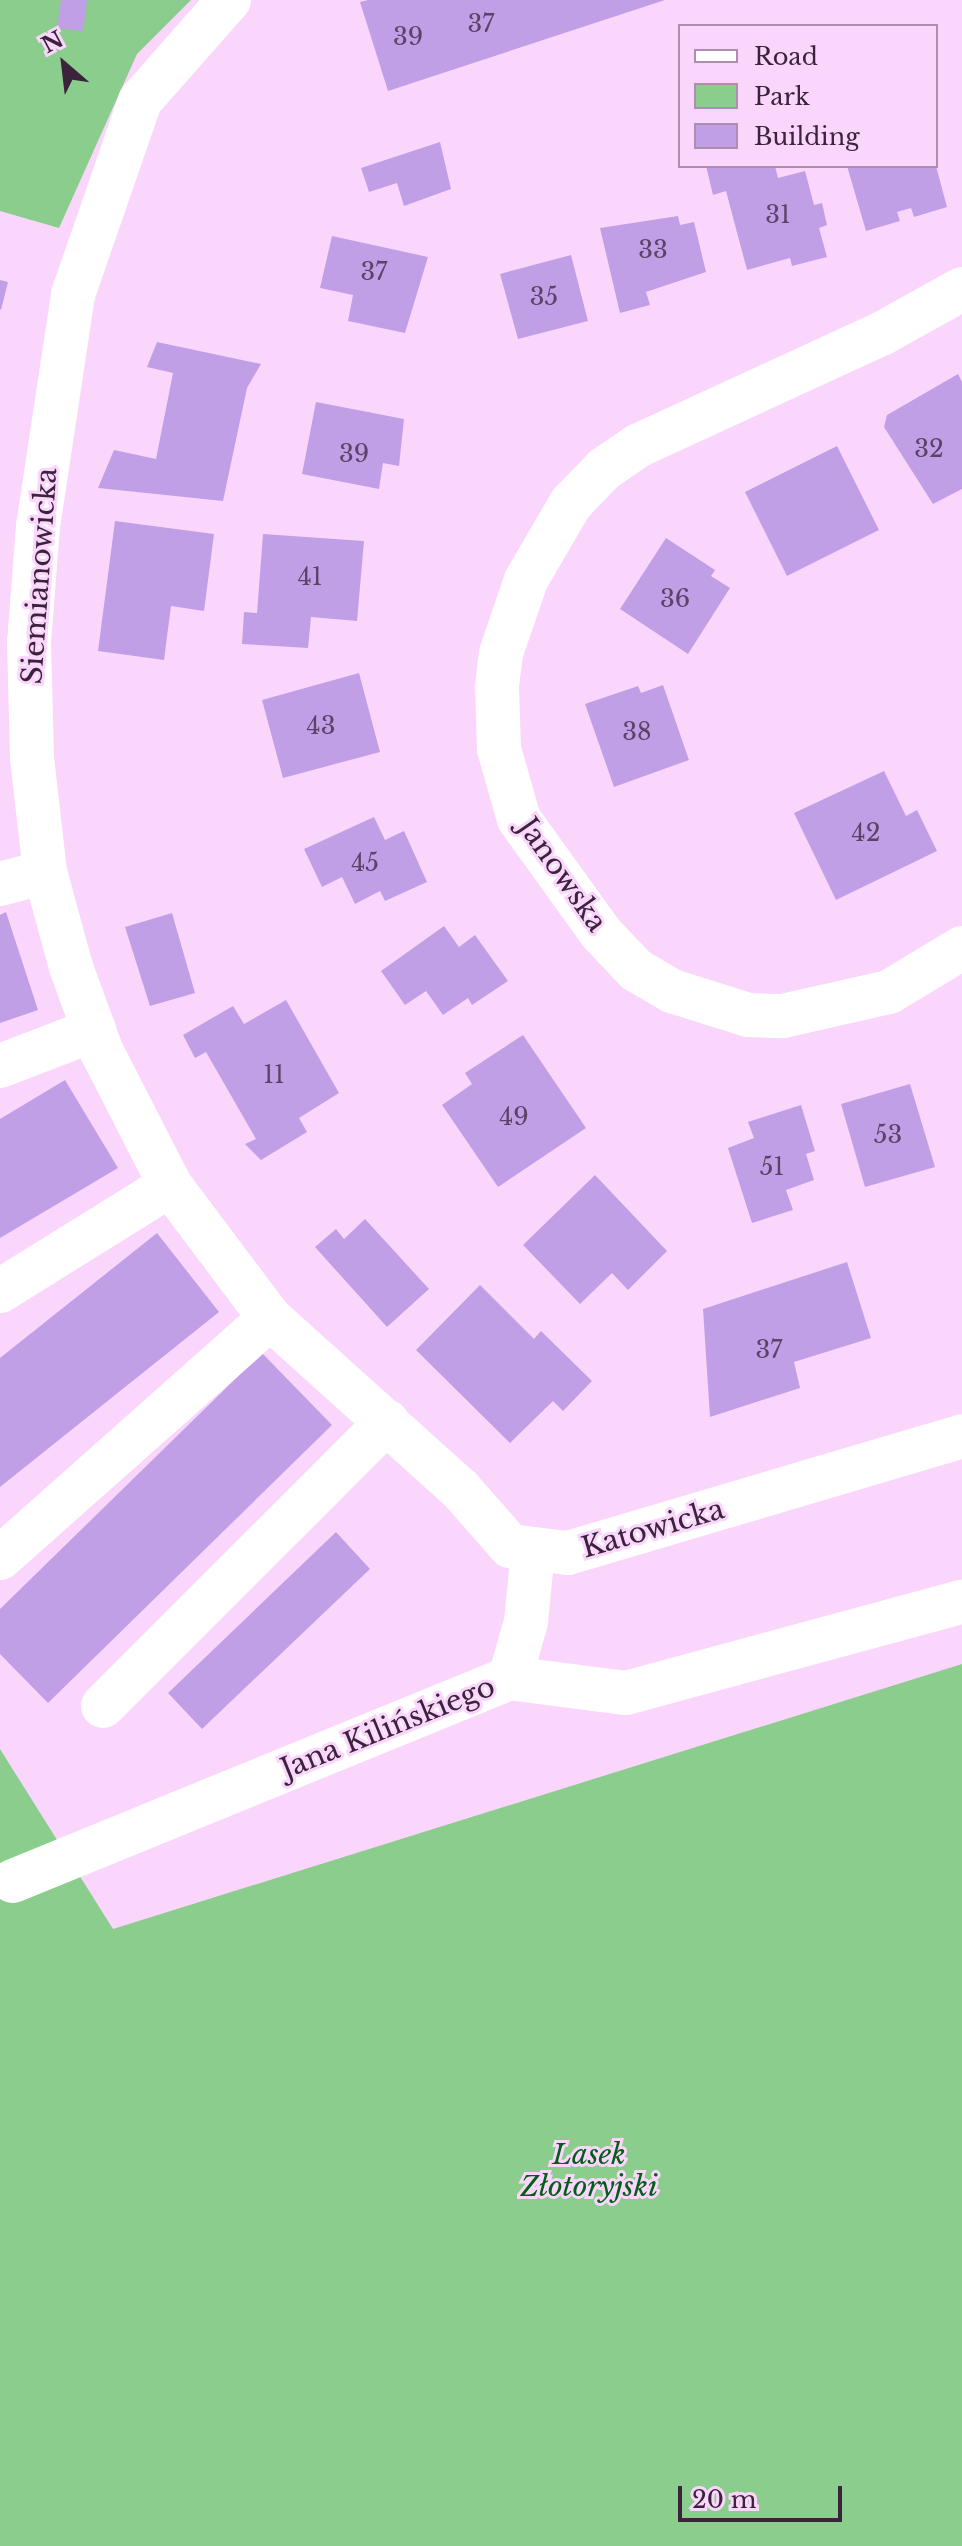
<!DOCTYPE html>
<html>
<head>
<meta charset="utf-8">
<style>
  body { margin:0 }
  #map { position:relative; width:962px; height:2546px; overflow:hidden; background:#fbd6fc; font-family:"Libre Baskerville",serif }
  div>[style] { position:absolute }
  .green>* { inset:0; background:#8acd8c }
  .building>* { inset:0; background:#c19fe7 }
  .minor>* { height:44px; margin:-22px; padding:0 22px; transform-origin:22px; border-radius:22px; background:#fff }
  span { translate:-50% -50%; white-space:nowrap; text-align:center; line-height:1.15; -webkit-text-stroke:6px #fbd6fc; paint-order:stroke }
  .number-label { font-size:24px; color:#5c4266 }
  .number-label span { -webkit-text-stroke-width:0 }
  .street-label { font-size:28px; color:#3a233b }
  .park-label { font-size:28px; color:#025e17; font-style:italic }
  .legend { position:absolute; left:678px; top:24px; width:260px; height:144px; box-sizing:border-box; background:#fbd6fc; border:2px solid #ae8eaf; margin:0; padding:10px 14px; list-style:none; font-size:24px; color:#3a233b }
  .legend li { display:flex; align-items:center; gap:16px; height:40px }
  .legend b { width:40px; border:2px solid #ae8eaf }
  .north { position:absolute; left:24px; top:24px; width:80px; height:80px; -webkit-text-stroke:6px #fbd6fc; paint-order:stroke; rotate:332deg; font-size:22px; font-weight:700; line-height:32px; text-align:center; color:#3a233b }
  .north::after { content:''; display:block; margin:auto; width:28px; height:36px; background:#3a233b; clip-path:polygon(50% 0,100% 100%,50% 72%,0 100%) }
  .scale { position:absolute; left:678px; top:2486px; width:164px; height:36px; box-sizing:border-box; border:4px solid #3a233b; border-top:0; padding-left:10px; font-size:24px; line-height:28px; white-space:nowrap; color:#3a233b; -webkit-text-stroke:6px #fbd6fc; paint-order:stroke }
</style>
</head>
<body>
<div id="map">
  <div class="green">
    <i style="clip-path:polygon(0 0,191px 0,137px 54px,59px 228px,0 211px)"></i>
    <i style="clip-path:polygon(962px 1664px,962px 2546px,0 2546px,0 1749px,113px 1929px)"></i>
  </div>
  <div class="building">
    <i style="clip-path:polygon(61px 0,87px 0,83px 31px,57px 28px)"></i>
    <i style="clip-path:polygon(368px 0,665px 0,388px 91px,360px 2px)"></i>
    <i style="clip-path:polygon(440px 142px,451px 189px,404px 206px,397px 183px,369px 192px,361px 168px)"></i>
    <i style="clip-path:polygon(706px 166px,775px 166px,778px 178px,805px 171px,814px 205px,822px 203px,827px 225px,819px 228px,827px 257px,792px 266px,790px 258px,747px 270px,726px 191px,713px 195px)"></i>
    <i style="clip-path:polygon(847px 166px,936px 166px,947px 207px,914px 217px,911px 208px,897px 212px,900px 221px,866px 231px)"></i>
    <i style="clip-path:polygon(678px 216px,680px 225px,694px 222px,706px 272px,646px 292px,650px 305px,620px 313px,600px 228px)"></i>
    <i style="clip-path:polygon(332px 236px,428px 257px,405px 333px,348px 321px,353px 295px,320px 288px)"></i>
    <i style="clip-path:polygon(571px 255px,588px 321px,518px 339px,500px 274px)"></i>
    <i style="clip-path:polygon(0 280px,8px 282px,1px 310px,0 309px)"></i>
    <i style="clip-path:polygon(157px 342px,261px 364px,247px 388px,223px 501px,98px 488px,114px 450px,156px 459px,173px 373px,147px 367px)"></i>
    <i style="clip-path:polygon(958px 374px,962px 382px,962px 489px,933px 504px,884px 427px,887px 415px)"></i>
    <i style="clip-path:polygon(316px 402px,404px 419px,399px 466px,383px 463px,379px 489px,302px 474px)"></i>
    <i style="clip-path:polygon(837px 446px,879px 530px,787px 576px,745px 492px)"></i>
    <i style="clip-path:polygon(115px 521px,214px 534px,204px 611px,171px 606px,164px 660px,98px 651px)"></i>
    <i style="clip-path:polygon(263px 534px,364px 541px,357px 621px,311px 617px,308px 648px,242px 644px,244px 612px,257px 613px)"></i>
    <i style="clip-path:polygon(666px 538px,715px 570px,711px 576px,730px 588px,688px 654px,620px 609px)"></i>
    <i style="clip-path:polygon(359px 673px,380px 752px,283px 778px,262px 700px)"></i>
    <i style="clip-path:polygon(663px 685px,689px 760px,614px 787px,585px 704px,638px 686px,641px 693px)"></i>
    <i style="clip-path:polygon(884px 771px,906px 816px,917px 810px,937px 851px,836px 900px,794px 813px)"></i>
    <i style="clip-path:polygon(374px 817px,385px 840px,404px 831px,427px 882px,385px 901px,380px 891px,355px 904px,342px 877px,322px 887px,304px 849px)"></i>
    <i style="clip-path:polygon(6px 912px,38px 1010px,0 1023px,0 915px)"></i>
    <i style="clip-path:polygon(172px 913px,195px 993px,150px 1006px,125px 927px)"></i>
    <i style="clip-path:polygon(444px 926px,459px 947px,475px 935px,508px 981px,472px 1005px,468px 998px,443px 1015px,426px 991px,405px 1005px,381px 971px)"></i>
    <i style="clip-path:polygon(286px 1000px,339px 1093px,299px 1118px,307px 1132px,261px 1160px,245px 1144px,256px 1139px,206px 1052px,195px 1058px,183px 1035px,233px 1006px,244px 1024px)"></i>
    <i style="clip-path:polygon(523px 1035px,586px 1128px,498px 1187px,442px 1105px,472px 1084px,465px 1073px)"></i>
    <i style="clip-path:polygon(65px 1080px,118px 1168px,0 1238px,0 1119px)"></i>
    <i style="clip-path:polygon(910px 1084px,935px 1167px,865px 1187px,841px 1104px)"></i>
    <i style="clip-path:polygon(801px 1105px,815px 1151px,806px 1154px,814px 1180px,786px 1190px,793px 1210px,752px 1223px,728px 1148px,754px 1138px,748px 1122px)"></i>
    <i style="clip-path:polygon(595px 1175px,667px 1251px,628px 1290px,612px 1273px,580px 1304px,523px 1245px)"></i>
    <i style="clip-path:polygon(365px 1219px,429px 1289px,387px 1327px,315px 1247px,336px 1229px,344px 1239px)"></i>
    <i style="clip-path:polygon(157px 1233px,219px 1312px,0 1487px,0 1358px)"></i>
    <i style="clip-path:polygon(847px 1262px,871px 1338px,794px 1362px,800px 1388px,710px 1417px,703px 1309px)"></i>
    <i style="clip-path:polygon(480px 1285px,534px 1339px,541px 1331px,592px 1381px,563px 1411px,553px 1401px,510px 1443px,416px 1350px)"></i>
    <i style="clip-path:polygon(262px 1353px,332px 1425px,48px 1703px,0 1654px,0 1609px)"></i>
    <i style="clip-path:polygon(336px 1532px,370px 1569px,202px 1729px,168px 1693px)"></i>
  </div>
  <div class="minor">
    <i style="left:229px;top:0;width:135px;rotate:131.4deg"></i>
    <i style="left:140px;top:101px;width:205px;rotate:109.1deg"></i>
    <i style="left:73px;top:295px;width:234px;rotate:98.6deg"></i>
    <i style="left:38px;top:526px;width:116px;rotate:94.4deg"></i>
    <i style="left:29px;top:642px;width:116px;rotate:88.5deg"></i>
    <i style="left:32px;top:758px;width:115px;rotate:83.5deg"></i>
    <i style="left:45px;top:872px;width:98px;rotate:74.7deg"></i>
    <i style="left:71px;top:967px;width:88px;rotate:70.1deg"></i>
    <i style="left:101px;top:1050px;width:152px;rotate:62.9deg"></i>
    <i style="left:170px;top:1185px;width:166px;rotate:53.1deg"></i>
    <i style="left:270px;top:1318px;width:256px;rotate:42deg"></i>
    <i style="left:460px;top:1489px;width:76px;rotate:48.7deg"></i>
    <i style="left:510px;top:1546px;width:58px;rotate:6.9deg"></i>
    <i style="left:568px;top:1553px;width:411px;rotate:-16.5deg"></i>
    <i style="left:962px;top:289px;width:90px;rotate:150.9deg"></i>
    <i style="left:883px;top:333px;width:268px;rotate:155.3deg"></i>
    <i style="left:639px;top:445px;width:42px;rotate:145.6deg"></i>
    <i style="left:604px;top:469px;width:47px;rotate:134.1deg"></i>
    <i style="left:571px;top:503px;width:89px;rotate:120.3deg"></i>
    <i style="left:526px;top:580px;width:77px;rotate:108.9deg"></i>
    <i style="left:501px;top:653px;width:35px;rotate:97deg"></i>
    <i style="left:497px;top:688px;width:61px;rotate:88.1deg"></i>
    <i style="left:499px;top:749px;width:73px;rotate:74.1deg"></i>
    <i style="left:519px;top:819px;width:140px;rotate:54.3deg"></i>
    <i style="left:601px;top:933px;width:51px;rotate:46.6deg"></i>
    <i style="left:636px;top:970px;width:42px;rotate:30.3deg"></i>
    <i style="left:672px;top:991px;width:80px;rotate:17.5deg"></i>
    <i style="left:748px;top:1015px;width:35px;rotate:2deg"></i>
    <i style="left:783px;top:1016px;width:109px;rotate:-12.8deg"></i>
    <i style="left:889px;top:992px;width:85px;rotate:-31.1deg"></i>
    <i style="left:0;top:884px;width:47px;rotate:-14.9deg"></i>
    <i style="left:0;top:1066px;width:101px;rotate:-21deg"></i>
    <i style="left:0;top:1291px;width:200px;rotate:-31.9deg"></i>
    <i style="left:0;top:1558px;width:361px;rotate:-41.6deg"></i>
    <i style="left:510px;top:1678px;width:58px;rotate:-74.1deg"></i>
    <i style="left:526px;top:1622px;width:73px;rotate:-84.5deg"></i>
    <i style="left:103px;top:1706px;width:402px;rotate:-45deg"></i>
    <i style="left:13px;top:1881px;width:537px;rotate:-22.22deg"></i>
    <i style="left:510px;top:1678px;width:117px;rotate:7.4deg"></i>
    <i style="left:626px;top:1693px;width:348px;rotate:-15.2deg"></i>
  </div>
  <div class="number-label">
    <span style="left:481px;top:24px">37</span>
    <span style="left:408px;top:37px">39</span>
    <span style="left:778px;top:215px">31</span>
    <span style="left:653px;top:250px">33</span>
    <span style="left:374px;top:272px">37</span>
    <span style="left:544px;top:297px">35</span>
    <span style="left:929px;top:449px">32</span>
    <span style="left:354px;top:454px">39</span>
    <span style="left:310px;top:577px">41</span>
    <span style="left:675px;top:599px">36</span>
    <span style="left:321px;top:726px">43</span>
    <span style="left:637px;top:732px">38</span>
    <span style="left:866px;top:833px">42</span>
    <span style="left:365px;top:863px">45</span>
    <span style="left:274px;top:1075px">11</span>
    <span style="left:514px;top:1117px">49</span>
    <span style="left:888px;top:1135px">53</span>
    <span style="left:772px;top:1167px">51</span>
    <span style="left:769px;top:1350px">37</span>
  </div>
  <div class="street-label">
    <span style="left:40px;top:576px;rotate:-86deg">Siemianowicka</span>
    <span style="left:562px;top:875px;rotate:55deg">Janowska</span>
    <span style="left:653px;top:1529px;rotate:-16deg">Katowicka</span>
    <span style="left:388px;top:1728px;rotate:-22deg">Jana Kilińskiego</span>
  </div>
  <div class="park-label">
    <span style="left:589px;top:2171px">Lasek<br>Złotoryjski</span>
  </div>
  <ul class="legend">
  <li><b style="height:10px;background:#fff"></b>Road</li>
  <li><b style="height:22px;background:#8acd8c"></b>Park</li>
  <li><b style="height:22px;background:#c19fe7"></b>Building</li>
  </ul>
  <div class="north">N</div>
  <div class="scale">20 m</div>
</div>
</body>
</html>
